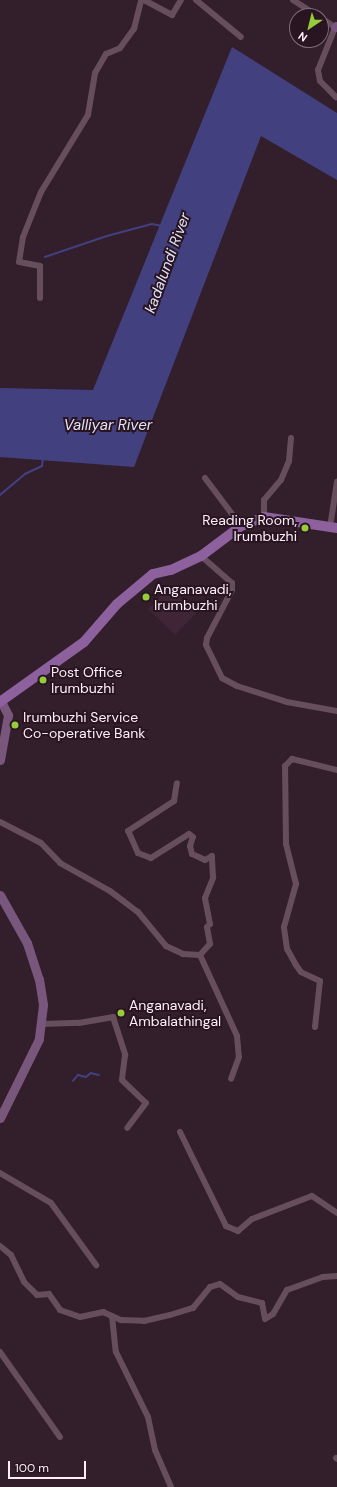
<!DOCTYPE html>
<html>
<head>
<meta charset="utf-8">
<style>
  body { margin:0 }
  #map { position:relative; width:337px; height:1487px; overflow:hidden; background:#331e2c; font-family:"DM Sans",sans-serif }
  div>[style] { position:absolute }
  .built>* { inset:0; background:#402536 }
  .water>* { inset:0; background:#434080 }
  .stream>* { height:1.5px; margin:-0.75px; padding:0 0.75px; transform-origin:0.75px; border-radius:0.75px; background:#434080 }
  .street>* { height:6px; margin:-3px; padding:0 3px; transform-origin:3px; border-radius:3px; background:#664e5d }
  .secondary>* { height:9px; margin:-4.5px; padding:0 4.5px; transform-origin:4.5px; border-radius:4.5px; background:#79577d }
  .primary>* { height:10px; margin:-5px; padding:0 5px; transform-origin:5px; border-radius:5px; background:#8c619d }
  .dots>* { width:11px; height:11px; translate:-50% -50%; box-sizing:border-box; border:2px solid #291522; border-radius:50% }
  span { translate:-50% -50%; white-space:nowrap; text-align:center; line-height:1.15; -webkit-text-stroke:4px #291522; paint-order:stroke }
  .poi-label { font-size:14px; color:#fdeef7 }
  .right { translate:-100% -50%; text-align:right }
  .left { translate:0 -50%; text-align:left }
  .water-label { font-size:15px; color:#e0e2f6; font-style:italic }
  .north { position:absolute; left:289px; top:8px; width:40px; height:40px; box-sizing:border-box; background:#291522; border:1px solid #7e6c77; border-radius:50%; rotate:215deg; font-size:11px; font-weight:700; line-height:16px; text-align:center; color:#fdeef7 }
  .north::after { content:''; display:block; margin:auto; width:14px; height:18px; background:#96cc3a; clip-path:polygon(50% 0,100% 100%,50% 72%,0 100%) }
  .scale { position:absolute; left:8px; top:1461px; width:78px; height:18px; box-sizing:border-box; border:2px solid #fdeef7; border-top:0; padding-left:5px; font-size:12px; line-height:14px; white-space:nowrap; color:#fdeef7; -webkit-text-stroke:3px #291522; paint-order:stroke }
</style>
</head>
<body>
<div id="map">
  <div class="built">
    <i style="clip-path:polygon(169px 587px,196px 613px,175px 635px,148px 609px)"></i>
  </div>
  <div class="water">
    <i style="clip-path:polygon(232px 47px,337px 113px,337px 180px,261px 136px,134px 467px,0 457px,0 388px,93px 390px)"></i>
  </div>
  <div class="stream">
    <i style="left:45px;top:257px;width:65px;rotate:-18.7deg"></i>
    <i style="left:107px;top:236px;width:47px;rotate:-14.9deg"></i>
    <i style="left:152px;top:224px;width:10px;rotate:11deg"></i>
    <i style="left:0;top:495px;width:33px;rotate:-40deg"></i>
    <i style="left:25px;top:474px;width:19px;rotate:-25deg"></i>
    <i style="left:42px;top:466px;width:7px;rotate:-82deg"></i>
    <i style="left:73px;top:1081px;width:8px;rotate:-50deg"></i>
    <i style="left:78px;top:1075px;width:8px;rotate:14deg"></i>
    <i style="left:86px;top:1077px;width:6px;rotate:-39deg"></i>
    <i style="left:91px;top:1073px;width:8px;rotate:14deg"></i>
  </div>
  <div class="street">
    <i style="left:144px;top:0;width:32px;rotate:28deg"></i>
    <i style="left:172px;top:15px;width:17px;rotate:-59deg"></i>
    <i style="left:196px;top:0;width:58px;rotate:39.4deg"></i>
    <i style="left:293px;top:0;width:30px;rotate:33deg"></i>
    <i style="left:321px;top:18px;width:17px;rotate:33deg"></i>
    <i style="left:336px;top:25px;width:48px;rotate:111.8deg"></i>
    <i style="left:318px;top:70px;width:11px;rotate:80deg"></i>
    <i style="left:320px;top:81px;width:23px;rotate:45deg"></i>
    <i style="left:40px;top:298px;width:32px;rotate:-90deg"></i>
    <i style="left:40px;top:266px;width:21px;rotate:-169deg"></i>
    <i style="left:19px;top:262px;width:25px;rotate:-81deg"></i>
    <i style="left:23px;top:237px;width:48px;rotate:-68.2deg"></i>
    <i style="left:41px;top:192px;width:90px;rotate:-58.6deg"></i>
    <i style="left:88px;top:115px;width:43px;rotate:-80.5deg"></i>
    <i style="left:95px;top:73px;width:22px;rotate:-60deg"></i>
    <i style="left:106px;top:54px;width:15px;rotate:-23deg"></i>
    <i style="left:120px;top:48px;width:24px;rotate:-54deg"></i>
    <i style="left:134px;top:29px;width:30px;rotate:-76deg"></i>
    <i style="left:205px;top:478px;width:60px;rotate:53.1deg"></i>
    <i style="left:264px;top:517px;width:17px;rotate:-90deg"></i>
    <i style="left:264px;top:500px;width:26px;rotate:-50deg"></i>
    <i style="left:281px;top:480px;width:21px;rotate:-67deg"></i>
    <i style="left:289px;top:461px;width:23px;rotate:-85deg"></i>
    <i style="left:330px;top:527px;width:46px;rotate:-81.2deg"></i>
    <i style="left:201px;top:556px;width:41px;rotate:41.1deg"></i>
    <i style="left:232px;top:583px;width:7px;rotate:90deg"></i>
    <i style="left:232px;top:590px;width:54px;rotate:117.5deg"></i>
    <i style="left:207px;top:638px;width:7px;rotate:98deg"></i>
    <i style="left:206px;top:645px;width:37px;rotate:64deg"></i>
    <i style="left:222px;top:678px;width:17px;rotate:28deg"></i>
    <i style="left:237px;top:686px;width:52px;rotate:17.7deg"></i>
    <i style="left:287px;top:702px;width:51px;rotate:10.2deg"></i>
    <i style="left:0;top:822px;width:46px;rotate:27.1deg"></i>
    <i style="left:41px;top:843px;width:28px;rotate:46deg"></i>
    <i style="left:60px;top:863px;width:57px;rotate:29.2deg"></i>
    <i style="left:110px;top:891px;width:35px;rotate:37deg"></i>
    <i style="left:138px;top:912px;width:44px;rotate:50.5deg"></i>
    <i style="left:166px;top:946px;width:19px;rotate:25deg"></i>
    <i style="left:183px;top:954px;width:17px;rotate:3deg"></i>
    <i style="left:200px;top:955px;width:15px;rotate:-48deg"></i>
    <i style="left:210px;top:944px;width:17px;rotate:-100deg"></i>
    <i style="left:207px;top:927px;width:4px;rotate:-45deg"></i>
    <i style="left:210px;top:924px;width:26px;rotate:-101deg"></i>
    <i style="left:205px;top:898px;width:22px;rotate:-68deg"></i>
    <i style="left:213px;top:878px;width:22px;rotate:-93deg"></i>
    <i style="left:212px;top:856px;width:8px;rotate:150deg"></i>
    <i style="left:205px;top:860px;width:14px;rotate:-155deg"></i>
    <i style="left:192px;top:854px;width:8px;rotate:-104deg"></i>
    <i style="left:190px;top:846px;width:9px;rotate:-72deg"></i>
    <i style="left:193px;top:837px;width:5px;rotate:-143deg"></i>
    <i style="left:189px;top:834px;width:45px;rotate:147.7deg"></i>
    <i style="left:151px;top:858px;width:14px;rotate:-159deg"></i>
    <i style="left:138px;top:853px;width:24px;rotate:-114deg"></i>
    <i style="left:128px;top:831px;width:55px;rotate:-33.1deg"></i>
    <i style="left:174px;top:801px;width:18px;rotate:-81deg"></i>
    <i style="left:200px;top:955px;width:89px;rotate:65.4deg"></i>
    <i style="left:237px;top:1036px;width:21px;rotate:85deg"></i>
    <i style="left:239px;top:1057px;width:23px;rotate:110deg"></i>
    <i style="left:42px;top:1024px;width:37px;rotate:-2deg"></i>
    <i style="left:79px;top:1023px;width:35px;rotate:-10deg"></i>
    <i style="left:113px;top:1017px;width:40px;rotate:72deg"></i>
    <i style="left:125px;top:1055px;width:25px;rotate:97deg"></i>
    <i style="left:122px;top:1080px;width:33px;rotate:44deg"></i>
    <i style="left:146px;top:1103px;width:31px;rotate:127deg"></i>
    <i style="left:315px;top:1027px;width:46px;rotate:-83.8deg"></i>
    <i style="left:320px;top:981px;width:21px;rotate:-155deg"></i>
    <i style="left:301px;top:972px;width:9px;rotate:-126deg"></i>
    <i style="left:296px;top:965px;width:18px;rotate:-119deg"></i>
    <i style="left:287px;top:949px;width:22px;rotate:-98deg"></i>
    <i style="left:284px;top:927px;width:45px;rotate:-74.4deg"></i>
    <i style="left:296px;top:884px;width:41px;rotate:-104deg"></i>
    <i style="left:286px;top:844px;width:78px;rotate:-90.7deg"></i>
    <i style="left:285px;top:766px;width:10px;rotate:-45deg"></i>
    <i style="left:292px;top:759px;width:46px;rotate:13.7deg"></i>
    <i style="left:180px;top:1132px;width:105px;rotate:63.9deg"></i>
    <i style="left:226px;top:1226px;width:13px;rotate:23deg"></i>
    <i style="left:238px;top:1231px;width:18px;rotate:-41deg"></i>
    <i style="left:252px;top:1219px;width:64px;rotate:-21deg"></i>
    <i style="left:312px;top:1196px;width:30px;rotate:34deg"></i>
    <i style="left:0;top:1173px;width:59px;rotate:30.5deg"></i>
    <i style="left:51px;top:1203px;width:77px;rotate:54deg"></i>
    <i style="left:0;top:1246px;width:14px;rotate:39deg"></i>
    <i style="left:11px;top:1255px;width:30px;rotate:64deg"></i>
    <i style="left:24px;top:1282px;width:18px;rotate:45deg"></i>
    <i style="left:37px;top:1295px;width:12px;rotate:-5deg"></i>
    <i style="left:49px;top:1294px;width:19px;rotate:55deg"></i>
    <i style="left:60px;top:1310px;width:21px;rotate:19deg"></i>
    <i style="left:80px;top:1317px;width:24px;rotate:-12deg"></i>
    <i style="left:103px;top:1312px;width:20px;rotate:24deg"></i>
    <i style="left:121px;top:1320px;width:23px;rotate:2deg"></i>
    <i style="left:144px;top:1321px;width:27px;rotate:-13deg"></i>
    <i style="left:170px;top:1315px;width:24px;rotate:-17deg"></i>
    <i style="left:193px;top:1308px;width:27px;rotate:-51deg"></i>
    <i style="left:210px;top:1287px;width:10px;rotate:-17deg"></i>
    <i style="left:220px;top:1284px;width:22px;rotate:36deg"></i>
    <i style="left:238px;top:1297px;width:25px;rotate:14deg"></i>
    <i style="left:262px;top:1303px;width:16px;rotate:79deg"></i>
    <i style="left:265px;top:1319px;width:9px;rotate:-32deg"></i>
    <i style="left:273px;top:1314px;width:28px;rotate:-60deg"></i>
    <i style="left:287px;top:1290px;width:38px;rotate:-20deg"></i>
    <i style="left:323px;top:1277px;width:14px;rotate:-4deg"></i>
    <i style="left:112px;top:1316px;width:36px;rotate:84deg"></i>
    <i style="left:116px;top:1352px;width:72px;rotate:63.8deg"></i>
    <i style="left:148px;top:1417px;width:34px;rotate:78deg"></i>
    <i style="left:155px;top:1450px;width:40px;rotate:66.6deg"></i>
    <i style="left:0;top:1352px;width:104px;rotate:54.8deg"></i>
    <i style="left:336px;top:1458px;width:1px;rotate:45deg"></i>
  </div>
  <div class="secondary">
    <i style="left:335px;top:27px;width:2px;rotate:-27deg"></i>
    <i style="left:0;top:760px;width:46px;rotate:-79.9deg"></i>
    <i style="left:8px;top:715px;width:16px;rotate:-117deg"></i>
    <i style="left:0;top:895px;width:55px;rotate:60.6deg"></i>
    <i style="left:27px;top:943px;width:38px;rotate:72deg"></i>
    <i style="left:39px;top:979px;width:26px;rotate:81deg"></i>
    <i style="left:43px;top:1005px;width:34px;rotate:97deg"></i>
    <i style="left:39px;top:1039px;width:88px;rotate:116.3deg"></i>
  </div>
  <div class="primary">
    <i style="left:0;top:702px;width:103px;rotate:-35.5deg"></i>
    <i style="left:84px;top:642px;width:50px;rotate:-49deg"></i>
    <i style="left:117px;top:604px;width:47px;rotate:-39.8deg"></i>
    <i style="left:153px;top:574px;width:18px;rotate:-13deg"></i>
    <i style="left:171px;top:570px;width:33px;rotate:-25deg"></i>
    <i style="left:201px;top:556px;width:50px;rotate:-36.9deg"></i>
    <i style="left:241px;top:526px;width:25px;rotate:-21deg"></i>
    <i style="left:264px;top:517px;width:74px;rotate:8.6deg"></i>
  </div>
  <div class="dots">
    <i style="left:305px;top:528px;background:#96cc3a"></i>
    <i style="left:146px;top:597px;background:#96cc3a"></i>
    <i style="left:43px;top:680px;background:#96cc3a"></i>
    <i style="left:15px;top:725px;background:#96cc3a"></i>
    <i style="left:121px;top:1013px;background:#96cc3a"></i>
  </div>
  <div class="poi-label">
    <span class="right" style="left:297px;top:528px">Reading Room,<br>Irumbuzhi</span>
    <span class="left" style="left:154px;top:597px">Anganavadi,<br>Irumbuzhi</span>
    <span class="left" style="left:51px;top:680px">Post Office<br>Irumbuzhi</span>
    <span class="left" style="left:23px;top:725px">Irumbuzhi Service<br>Co-operative Bank</span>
    <span class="left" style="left:129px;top:1013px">Anganavadi,<br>Ambalathingal</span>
  </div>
  <div class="water-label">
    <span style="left:168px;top:263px;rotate:-70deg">kadalundi River</span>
    <span style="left:108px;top:426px">Valliyar River</span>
  </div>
  <div class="north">N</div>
  <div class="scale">100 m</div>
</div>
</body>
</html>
